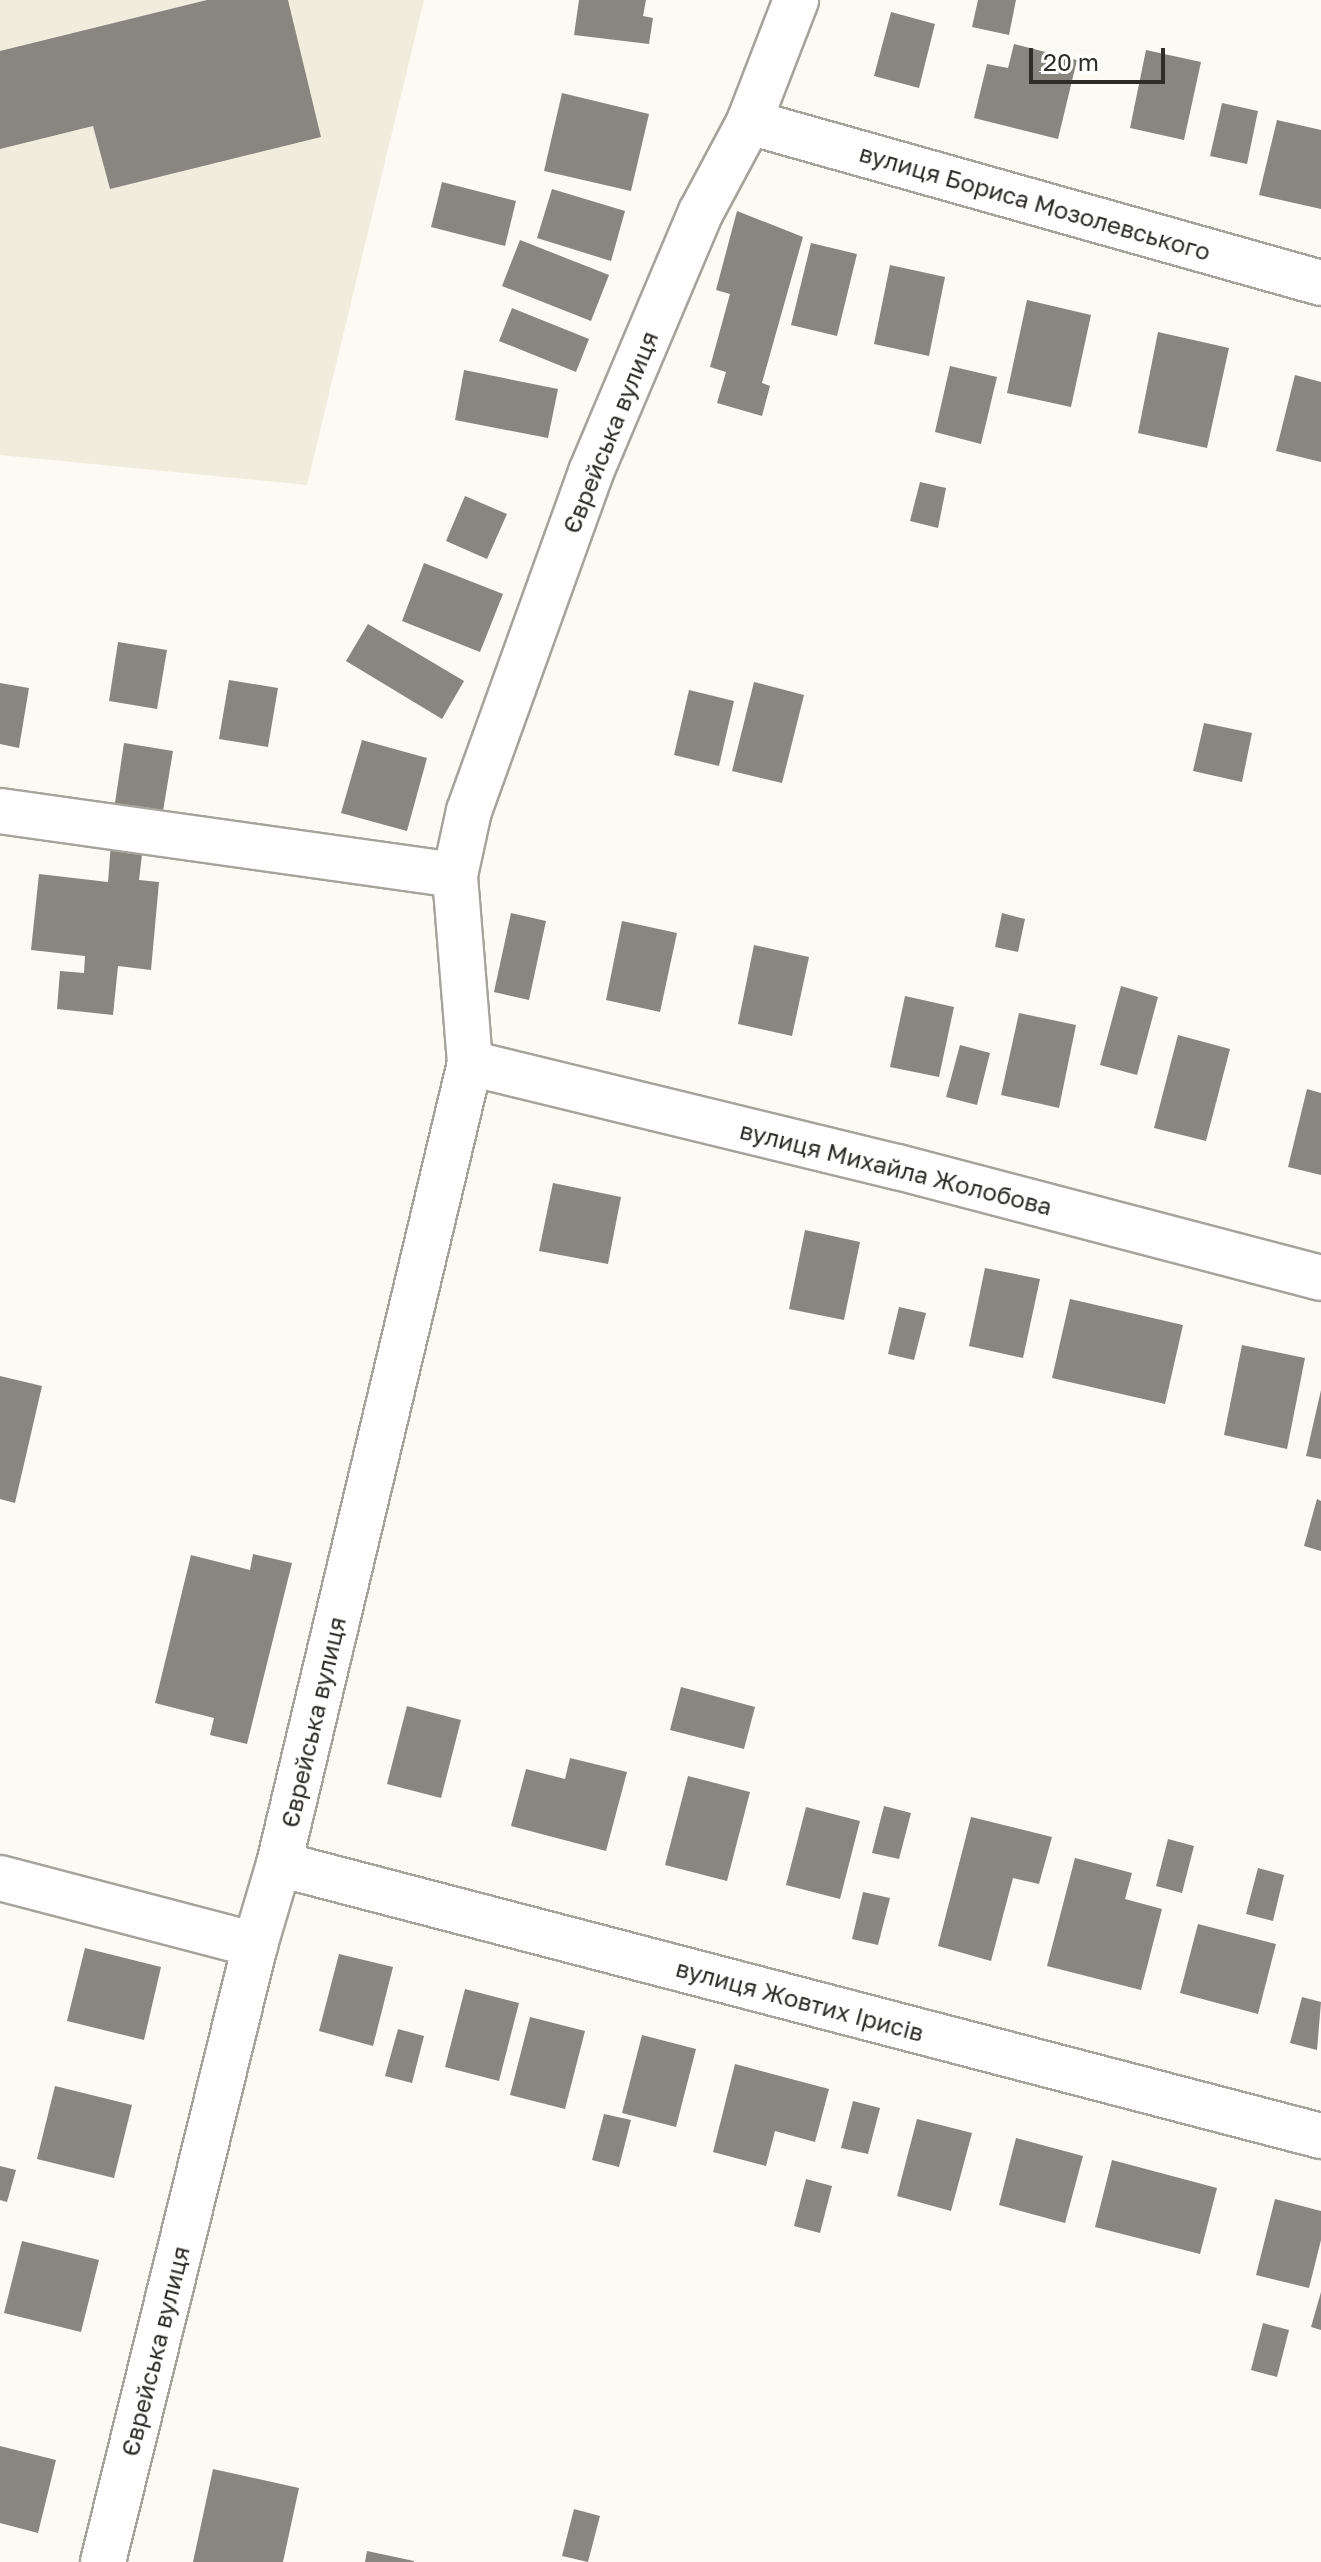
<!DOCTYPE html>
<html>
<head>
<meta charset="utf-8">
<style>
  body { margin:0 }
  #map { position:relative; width:1321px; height:2562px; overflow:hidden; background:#fcfaf2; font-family:"Golos Text",sans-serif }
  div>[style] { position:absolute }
  .built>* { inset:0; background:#f1edde }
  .building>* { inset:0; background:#88867f }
  .roads { filter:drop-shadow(2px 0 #a5a39b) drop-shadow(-2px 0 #a5a39b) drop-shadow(0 2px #a5a39b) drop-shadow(0 -2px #a5a39b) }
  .street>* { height:44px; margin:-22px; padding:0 22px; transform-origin:22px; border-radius:22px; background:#fff }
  span { translate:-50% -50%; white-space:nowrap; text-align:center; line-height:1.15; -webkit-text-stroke:6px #fff; paint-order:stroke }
  .street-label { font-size:24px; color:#2e2d2a }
  .scale { position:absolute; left:1029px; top:48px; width:136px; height:36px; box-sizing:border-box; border:4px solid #2e2d2a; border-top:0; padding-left:10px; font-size:24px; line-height:28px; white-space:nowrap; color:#2e2d2a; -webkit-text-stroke:6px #fff; paint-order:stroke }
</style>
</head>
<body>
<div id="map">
  <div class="built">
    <i style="clip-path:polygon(0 0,424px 0,307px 485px,0 455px)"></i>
  </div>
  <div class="building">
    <i style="clip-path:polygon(207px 0,288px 0,321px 137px,110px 189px,93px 126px,0 149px,0 51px)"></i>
    <i style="clip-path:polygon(579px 0,646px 0,643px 16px,653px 18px,649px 44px,574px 35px)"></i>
    <i style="clip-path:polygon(978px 0,1016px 0,1009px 35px,972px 27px)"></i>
    <i style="clip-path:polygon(891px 12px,935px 24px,919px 88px,874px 76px)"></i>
    <i style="clip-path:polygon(1014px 44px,1077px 60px,1058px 139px,974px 118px,987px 64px,1008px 68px)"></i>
    <i style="clip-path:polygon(1146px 50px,1201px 62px,1184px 140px,1130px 128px)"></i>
    <i style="clip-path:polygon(562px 93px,649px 114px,631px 191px,544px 171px)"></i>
    <i style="clip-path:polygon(1222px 103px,1258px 111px,1247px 164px,1210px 156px)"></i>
    <i style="clip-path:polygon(1277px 120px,1321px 130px,1321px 209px,1259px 195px)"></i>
    <i style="clip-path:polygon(442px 182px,516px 201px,505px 246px,431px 227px)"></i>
    <i style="clip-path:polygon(552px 189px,625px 211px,611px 261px,537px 238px)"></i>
    <i style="clip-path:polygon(737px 211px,803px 237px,762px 383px,770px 386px,762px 416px,717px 403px,726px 372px,710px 367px,730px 294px,716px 290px)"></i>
    <i style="clip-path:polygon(520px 240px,609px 275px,591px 321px,502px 286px)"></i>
    <i style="clip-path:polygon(811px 243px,857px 254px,837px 336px,791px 325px)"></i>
    <i style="clip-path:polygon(890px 265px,945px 277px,929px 356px,874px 344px)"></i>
    <i style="clip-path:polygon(1027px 300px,1091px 315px,1071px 407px,1007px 393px)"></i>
    <i style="clip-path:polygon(512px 308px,589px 339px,576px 372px,499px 341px)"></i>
    <i style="clip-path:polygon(1158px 332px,1229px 348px,1207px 448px,1138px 433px)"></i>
    <i style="clip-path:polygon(950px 366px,997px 377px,981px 444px,935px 432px)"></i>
    <i style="clip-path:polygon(464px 370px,558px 389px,548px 438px,455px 420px)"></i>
    <i style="clip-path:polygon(1295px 375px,1321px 382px,1321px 462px,1276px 451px)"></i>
    <i style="clip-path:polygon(920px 482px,946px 488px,938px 528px,910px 521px)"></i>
    <i style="clip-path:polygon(465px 496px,507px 514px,487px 559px,446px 541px)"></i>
    <i style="clip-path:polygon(424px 563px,503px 594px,480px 652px,402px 621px)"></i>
    <i style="clip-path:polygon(368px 624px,464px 681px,442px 719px,346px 661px)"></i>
    <i style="clip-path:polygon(118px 642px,167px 650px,157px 709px,109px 701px)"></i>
    <i style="clip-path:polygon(229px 680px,278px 688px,268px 747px,219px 739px)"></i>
    <i style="clip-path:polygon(754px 682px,804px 695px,782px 783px,732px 771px)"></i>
    <i style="clip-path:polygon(0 683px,29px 688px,19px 748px,0 744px)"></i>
    <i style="clip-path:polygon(689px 690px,734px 701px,719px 766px,674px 755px)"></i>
    <i style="clip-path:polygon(1204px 723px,1252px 733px,1242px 782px,1193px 771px)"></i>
    <i style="clip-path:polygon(362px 740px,427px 758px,407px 831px,341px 813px)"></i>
    <i style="clip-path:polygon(124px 743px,173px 751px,163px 811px,115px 803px)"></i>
    <i style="clip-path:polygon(111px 843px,143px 846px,139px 880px,159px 882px,151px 970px,118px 966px,113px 1015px,57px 1009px,60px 971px,84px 973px,85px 956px,31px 950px,39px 874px,108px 882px)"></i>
    <i style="clip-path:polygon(511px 913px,546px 921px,529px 1000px,494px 992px)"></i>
    <i style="clip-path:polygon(1002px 913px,1025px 919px,1018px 952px,995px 947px)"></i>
    <i style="clip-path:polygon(622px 921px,677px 933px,660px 1012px,606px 1000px)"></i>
    <i style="clip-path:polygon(754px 945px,809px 957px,792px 1036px,738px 1024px)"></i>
    <i style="clip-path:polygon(1121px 986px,1158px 997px,1137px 1075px,1100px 1065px)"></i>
    <i style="clip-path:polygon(905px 996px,954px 1007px,939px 1077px,890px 1067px)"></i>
    <i style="clip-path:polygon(1019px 1013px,1076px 1025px,1059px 1108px,1001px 1095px)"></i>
    <i style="clip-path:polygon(1178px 1035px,1230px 1049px,1206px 1141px,1154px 1128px)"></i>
    <i style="clip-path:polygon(960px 1045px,990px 1053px,977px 1105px,946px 1097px)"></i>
    <i style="clip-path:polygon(1307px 1089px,1321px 1093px,1321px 1175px,1288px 1167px)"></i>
    <i style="clip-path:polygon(553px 1183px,621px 1197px,608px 1264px,539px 1251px)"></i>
    <i style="clip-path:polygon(805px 1230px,860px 1242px,844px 1320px,789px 1309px)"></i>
    <i style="clip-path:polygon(985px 1268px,1040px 1279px,1023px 1358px,969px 1346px)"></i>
    <i style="clip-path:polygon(1070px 1299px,1183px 1325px,1165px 1404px,1052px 1378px)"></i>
    <i style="clip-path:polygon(899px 1307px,926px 1313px,914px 1360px,888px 1354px)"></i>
    <i style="clip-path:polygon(1242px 1345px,1305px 1358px,1287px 1449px,1224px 1435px)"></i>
    <i style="clip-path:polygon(0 1376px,42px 1386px,15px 1503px,0 1499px)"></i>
    <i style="clip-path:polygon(1321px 1390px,1321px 1459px,1306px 1456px)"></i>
    <i style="clip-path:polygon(1317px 1499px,1321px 1501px,1321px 1551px,1304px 1546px)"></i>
    <i style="clip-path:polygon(253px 1554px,292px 1563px,247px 1744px,210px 1735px,214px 1718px,155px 1703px,191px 1555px,250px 1570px)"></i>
    <i style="clip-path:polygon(681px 1687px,755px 1707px,744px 1749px,670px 1730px)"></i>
    <i style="clip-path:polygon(407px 1706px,461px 1720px,441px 1798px,387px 1784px)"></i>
    <i style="clip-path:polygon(570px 1758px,627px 1772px,606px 1851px,511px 1826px,526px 1769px,565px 1779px)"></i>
    <i style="clip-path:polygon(688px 1776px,750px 1792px,727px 1881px,665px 1865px)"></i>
    <i style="clip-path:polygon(884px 1806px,911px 1813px,899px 1859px,872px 1853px)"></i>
    <i style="clip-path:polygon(806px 1807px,860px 1821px,840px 1899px,786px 1885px)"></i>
    <i style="clip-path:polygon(971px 1817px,1052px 1837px,1039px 1884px,1013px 1878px,991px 1961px,938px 1946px)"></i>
    <i style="clip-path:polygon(1168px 1839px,1194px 1846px,1182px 1893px,1156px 1886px)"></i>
    <i style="clip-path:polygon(1075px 1858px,1132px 1873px,1125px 1899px,1162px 1909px,1141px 1990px,1047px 1966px)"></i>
    <i style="clip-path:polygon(1258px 1868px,1284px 1875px,1273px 1921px,1246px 1914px)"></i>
    <i style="clip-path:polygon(863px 1892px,890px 1898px,878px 1945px,852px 1939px)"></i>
    <i style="clip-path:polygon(1198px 1924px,1276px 1944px,1258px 2014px,1180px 1993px)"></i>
    <i style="clip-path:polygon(85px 1948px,161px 1967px,144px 2040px,67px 2021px)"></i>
    <i style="clip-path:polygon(339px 1954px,393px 1967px,373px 2046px,319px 2031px)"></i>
    <i style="clip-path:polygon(465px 1989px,519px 2003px,499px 2081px,445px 2067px)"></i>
    <i style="clip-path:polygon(1302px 1997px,1321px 2002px,1317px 2050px,1290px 2043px)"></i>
    <i style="clip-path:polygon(530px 2017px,585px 2031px,565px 2109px,510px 2095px)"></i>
    <i style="clip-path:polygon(398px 2029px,424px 2036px,412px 2083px,385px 2076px)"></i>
    <i style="clip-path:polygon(642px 2035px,696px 2049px,676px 2127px,622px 2113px)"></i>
    <i style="clip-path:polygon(735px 2064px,829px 2089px,815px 2142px,775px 2131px,766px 2166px,713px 2152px)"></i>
    <i style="clip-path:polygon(55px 2086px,132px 2105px,114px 2178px,37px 2159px)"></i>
    <i style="clip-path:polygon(853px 2101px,880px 2108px,868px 2154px,841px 2148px)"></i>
    <i style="clip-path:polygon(604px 2114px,631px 2120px,619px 2167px,592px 2160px)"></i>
    <i style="clip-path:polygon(917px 2119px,972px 2133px,951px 2211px,897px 2196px)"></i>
    <i style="clip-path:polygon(1016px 2138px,1083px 2156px,1065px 2223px,999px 2205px)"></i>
    <i style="clip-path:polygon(1112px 2160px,1217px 2188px,1200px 2254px,1095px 2227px)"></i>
    <i style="clip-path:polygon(0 2166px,16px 2170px,7px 2202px,0 2200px)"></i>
    <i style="clip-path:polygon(806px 2179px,832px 2186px,820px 2233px,794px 2226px)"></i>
    <i style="clip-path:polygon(1275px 2199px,1321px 2211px,1321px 2240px,1309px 2288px,1256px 2275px)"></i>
    <i style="clip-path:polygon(22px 2241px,99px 2260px,81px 2332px,4px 2313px)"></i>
    <i style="clip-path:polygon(1321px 2292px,1321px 2330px,1311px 2327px)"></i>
    <i style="clip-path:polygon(1263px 2323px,1289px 2330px,1277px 2377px,1251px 2370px)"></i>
    <i style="clip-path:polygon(0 2446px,56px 2460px,38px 2533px,0 2523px)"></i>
    <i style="clip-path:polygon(213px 2469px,299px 2488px,283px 2562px,193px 2562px)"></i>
    <i style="clip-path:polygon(574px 2509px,600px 2516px,588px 2562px,562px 2556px)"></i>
    <i style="clip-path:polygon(367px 2551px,414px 2561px,414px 2562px,365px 2562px)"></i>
  </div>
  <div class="roads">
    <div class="street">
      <i style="left:749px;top:122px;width:594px;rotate:15.72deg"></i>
      <i style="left:0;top:811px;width:459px;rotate:8deg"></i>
      <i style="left:470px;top:1063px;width:440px;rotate:13.7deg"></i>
      <i style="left:898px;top:1167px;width:437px;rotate:14.7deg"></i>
      <i style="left:279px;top:1864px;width:1077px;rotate:14.63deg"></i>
      <i style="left:0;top:1878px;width:264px;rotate:14.7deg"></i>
      <i style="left:103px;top:2562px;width:635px;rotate:-76.16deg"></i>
      <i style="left:255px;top:1945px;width:84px;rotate:-73.5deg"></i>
      <i style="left:279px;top:1864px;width:823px;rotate:-76.59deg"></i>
      <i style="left:470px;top:1063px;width:189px;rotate:-94.6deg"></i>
      <i style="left:455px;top:875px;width:66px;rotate:-77.7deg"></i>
      <i style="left:469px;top:811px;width:360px;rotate:-70.2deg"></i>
      <i style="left:591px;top:472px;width:282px;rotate:-67.1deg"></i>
      <i style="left:701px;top:212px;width:102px;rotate:-61.9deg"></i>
      <i style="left:749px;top:122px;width:131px;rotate:-68.9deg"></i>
    </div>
  </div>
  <div class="street-label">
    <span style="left:1035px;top:202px;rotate:16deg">вулиця Бориса Мозолевського</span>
    <span style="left:610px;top:432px;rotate:-68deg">Єврейська вулиця</span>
    <span style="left:896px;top:1168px;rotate:14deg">вулиця Михайла Жолобова</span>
    <span style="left:313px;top:1722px;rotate:-77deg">Єврейська вулиця</span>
    <span style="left:800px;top:2000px;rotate:15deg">вулиця Жовтих Ірисів</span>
    <span style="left:155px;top:2351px;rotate:-76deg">Єврейська вулиця</span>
  </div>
  <div class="scale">20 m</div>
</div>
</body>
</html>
